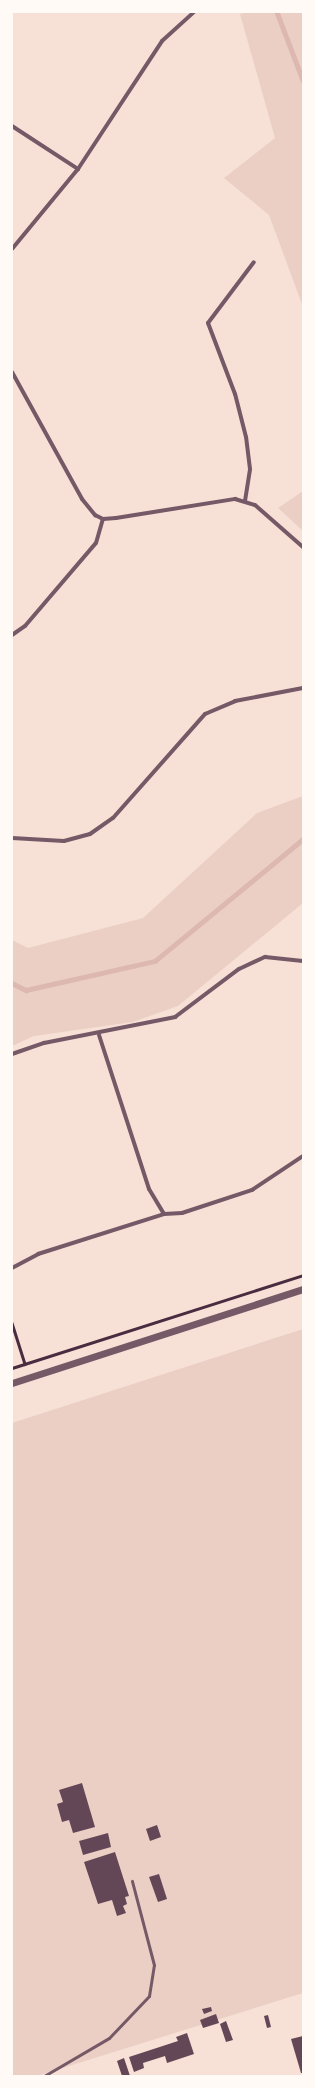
<!DOCTYPE html>
<html>
<head>
<meta charset="utf-8">
<style>
  body { margin:0 }
  #map { position:relative; width:315px; height:2088px; overflow:hidden; background:#f7e1d7; font-family:Jost,sans-serif }
  div>[style] { position:absolute }
  .green>* { inset:0; background:#ebcfc5 }
  .stream>* { height:4.5px; margin:-2.25px; padding:0 2.25px; transform-origin:2.25px; border-radius:2.25px; background:#dcb8b0 }
  .building>* { inset:0; background:#644757 }
  .path>* { height:2.5px; margin:-1.25px; padding:0 1.25px; transform-origin:1.25px; border-radius:1.25px; background:#4a2c40 }
  .service>* { height:3px; margin:-1.5px; padding:0 1.5px; transform-origin:1.5px; border-radius:1.5px; background:#755966 }
  .minor>* { height:4px; margin:-2px; padding:0 2px; transform-origin:2px; border-radius:2px; background:#755966 }
  .tertiary>* { height:7px; margin:-3.5px; padding:0 3.5px; transform-origin:3.5px; border-radius:3.5px; background:#755966 }
  span { translate:-50% -50%; white-space:nowrap; text-align:center; line-height:1.15; -webkit-text-stroke:3px #fffaf5; paint-order:stroke }
  .frame { position:absolute; inset:0; border:13px solid #fffaf5; pointer-events:none }
</style>
</head>
<body>
<div id="map">
  <div class="green">
    <i style="clip-path:polygon(247px 12px,303px 12px,303px 307px,269px 215px,224px 178px,275px 138px,240px 14px)"></i>
    <i style="clip-path:polygon(303px 491px,303px 531px,278px 508px)"></i>
    <i style="clip-path:polygon(303px 796px,303px 903px,178px 1006px,133px 1022px,34px 1036px,12px 1046px,12px 940px,28px 948px,143px 918px,257px 813px)"></i>
    <i style="clip-path:polygon(303px 1329px,303px 1993px,37px 2076px,12px 2076px,12px 1423px)"></i>
  </div>
  <div class="stream">
    <i style="left:277px;top:12px;width:73px;rotate:69.1deg"></i>
    <i style="left:12px;top:983px;width:16px;rotate:27deg"></i>
    <i style="left:26px;top:990px;width:132px;rotate:-12.7deg"></i>
    <i style="left:155px;top:961px;width:192px;rotate:-39.5deg"></i>
  </div>
  <div class="building">
    <i style="clip-path:polygon(82px 1783px,95px 1827px,73px 1833px,69px 1820px,62px 1822px,57px 1804px,63px 1802px,59px 1790px)"></i>
    <i style="clip-path:polygon(157px 1825px,161px 1837px,150px 1841px,146px 1829px)"></i>
    <i style="clip-path:polygon(108px 1833px,111px 1847px,83px 1855px,79px 1841px)"></i>
    <i style="clip-path:polygon(115px 1852px,129px 1896px,125px 1897px,127px 1904px,123px 1906px,126px 1913px,117px 1916px,112px 1900px,98px 1904px,84px 1862px)"></i>
    <i style="clip-path:polygon(159px 1874px,167px 1899px,158px 1902px,149px 1877px)"></i>
    <i style="clip-path:polygon(211px 2007px,212px 2011px,204px 2014px,202px 2009px)"></i>
    <i style="clip-path:polygon(216px 2014px,219px 2023px,203px 2028px,200px 2020px)"></i>
    <i style="clip-path:polygon(268px 2015px,271px 2027px,267px 2028px,264px 2016px)"></i>
    <i style="clip-path:polygon(226px 2021px,233px 2040px,226px 2042px,220px 2024px)"></i>
    <i style="clip-path:polygon(187px 2033px,194px 2054px,167px 2063px,165px 2056px,143px 2063px,144px 2068px,134px 2072px,129px 2057px,178px 2041px,176px 2037px)"></i>
    <i style="clip-path:polygon(303px 2036px,303px 2073px,301px 2073px,291px 2039px)"></i>
    <i style="clip-path:polygon(124px 2058px,130px 2076px,122px 2076px,117px 2061px)"></i>
  </div>
  <div class="path">
    <i style="left:12px;top:1323px;width:43px;rotate:72.4deg"></i>
    <i style="left:12px;top:1368px;width:305px;rotate:-17.7deg"></i>
  </div>
  <div class="service">
    <i style="left:44px;top:2076px;width:75px;rotate:-30.3deg"></i>
    <i style="left:109px;top:2038px;width:58px;rotate:-46.4deg"></i>
    <i style="left:149px;top:1996px;width:31px;rotate:-81deg"></i>
    <i style="left:154px;top:1965px;width:87px;rotate:-104.7deg"></i>
  </div>
  <div class="minor">
    <i style="left:12px;top:126px;width:79px;rotate:33.1deg"></i>
    <i style="left:12px;top:249px;width:104px;rotate:-50.5deg"></i>
    <i style="left:78px;top:169px;width:153px;rotate:-56.7deg"></i>
    <i style="left:162px;top:41px;width:43px;rotate:-42.2deg"></i>
    <i style="left:12px;top:372px;width:145px;rotate:61.1deg"></i>
    <i style="left:82px;top:499px;width:21px;rotate:51deg"></i>
    <i style="left:95px;top:515px;width:9px;rotate:27deg"></i>
    <i style="left:103px;top:519px;width:13px;rotate:-4deg"></i>
    <i style="left:116px;top:518px;width:121px;rotate:-9.1deg"></i>
    <i style="left:235px;top:499px;width:21px;rotate:17deg"></i>
    <i style="left:255px;top:505px;width:64px;rotate:41.2deg"></i>
    <i style="left:245px;top:501px;width:32px;rotate:-81deg"></i>
    <i style="left:250px;top:469px;width:32px;rotate:-97deg"></i>
    <i style="left:246px;top:437px;width:44px;rotate:-104.3deg"></i>
    <i style="left:235px;top:394px;width:76px;rotate:-110.8deg"></i>
    <i style="left:208px;top:323px;width:76px;rotate:-53deg"></i>
    <i style="left:12px;top:635px;width:16px;rotate:-35deg"></i>
    <i style="left:25px;top:626px;width:109px;rotate:-49.5deg"></i>
    <i style="left:96px;top:543px;width:25px;rotate:-74deg"></i>
    <i style="left:12px;top:838px;width:52px;rotate:3.3deg"></i>
    <i style="left:64px;top:841px;width:27px;rotate:-15deg"></i>
    <i style="left:90px;top:834px;width:28px;rotate:-35deg"></i>
    <i style="left:113px;top:818px;width:139px;rotate:-48.5deg"></i>
    <i style="left:205px;top:714px;width:33px;rotate:-23deg"></i>
    <i style="left:235px;top:701px;width:69px;rotate:-10.8deg"></i>
    <i style="left:99px;top:1035px;width:162px;rotate:72deg"></i>
    <i style="left:149px;top:1189px;width:29px;rotate:59deg"></i>
    <i style="left:12px;top:1054px;width:34px;rotate:-19deg"></i>
    <i style="left:44px;top:1043px;width:134px;rotate:-11.2deg"></i>
    <i style="left:175px;top:1017px;width:80px;rotate:-36.9deg"></i>
    <i style="left:239px;top:969px;width:29px;rotate:-25deg"></i>
    <i style="left:265px;top:957px;width:38px;rotate:6deg"></i>
    <i style="left:12px;top:1268px;width:30px;rotate:-28deg"></i>
    <i style="left:38px;top:1254px;width:132px;rotate:-17.6deg"></i>
    <i style="left:164px;top:1214px;width:18px;rotate:-3deg"></i>
    <i style="left:182px;top:1213px;width:74px;rotate:-18.2deg"></i>
    <i style="left:252px;top:1190px;width:61px;rotate:-33.7deg"></i>
  </div>
  <div class="tertiary">
    <i style="left:12px;top:1383px;width:306px;rotate:-17.9deg"></i>
  </div>
  <div class="frame"></div>
</div>
</body>
</html>
